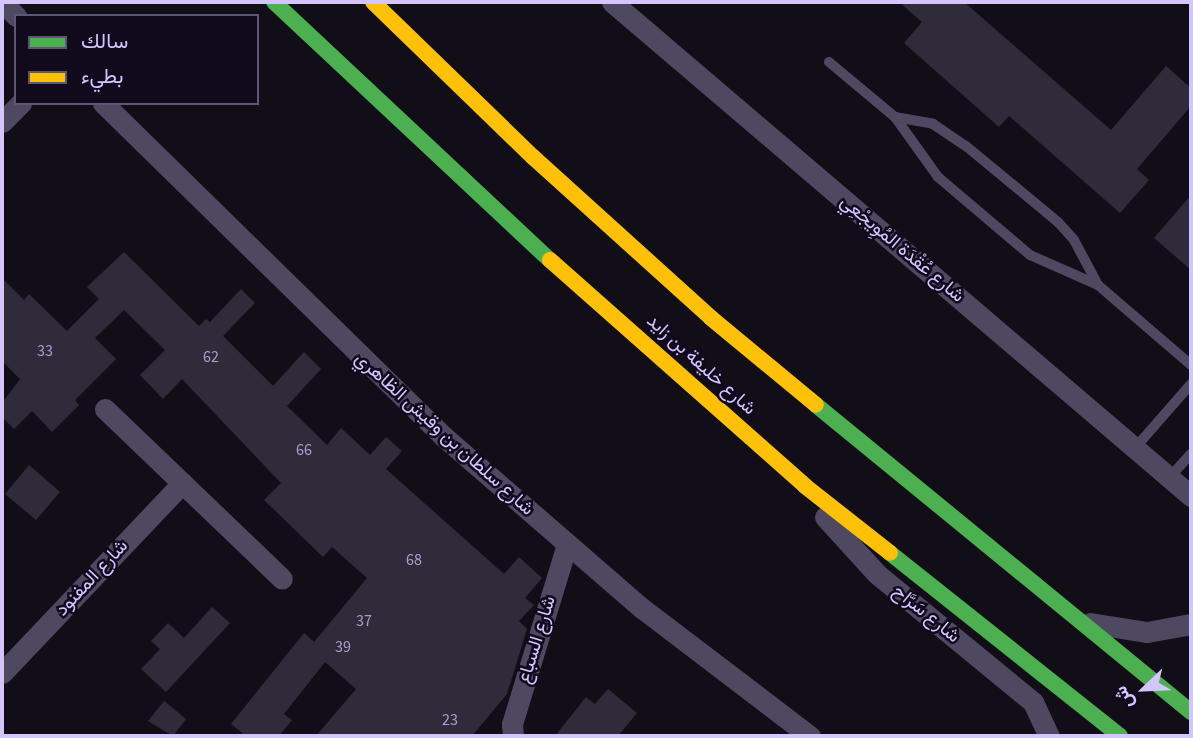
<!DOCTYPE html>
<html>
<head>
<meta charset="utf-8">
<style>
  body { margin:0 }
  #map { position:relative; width:1193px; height:738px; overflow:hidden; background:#110e18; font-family:"Source Sans 3",Vazirmatn,sans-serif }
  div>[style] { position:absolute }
  .building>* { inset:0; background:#302b3b }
  .lane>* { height:10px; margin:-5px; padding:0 5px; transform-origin:5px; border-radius:5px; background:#4e4961 }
  .street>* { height:21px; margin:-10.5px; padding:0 10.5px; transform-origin:10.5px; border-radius:10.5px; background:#4e4961 }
  .fast>* { height:16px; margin:-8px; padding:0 8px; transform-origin:8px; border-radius:8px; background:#4caf50 }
  .slow>* { height:16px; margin:-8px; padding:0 8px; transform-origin:8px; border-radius:8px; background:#ffc107 }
  span { translate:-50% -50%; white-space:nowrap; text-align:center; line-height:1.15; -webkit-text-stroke:5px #100a1c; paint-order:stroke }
  .number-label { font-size:16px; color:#ab9ece }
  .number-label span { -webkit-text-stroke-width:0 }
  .street-label { font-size:19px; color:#d4c5ff }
  .frame { position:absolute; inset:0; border:4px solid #d4c5ff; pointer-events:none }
  .legend { position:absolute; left:14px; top:14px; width:245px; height:91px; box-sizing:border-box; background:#100a1c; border:2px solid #5e5577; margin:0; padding:9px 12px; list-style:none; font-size:21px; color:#d4c5ff }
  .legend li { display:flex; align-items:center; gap:14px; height:35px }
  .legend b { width:35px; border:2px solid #5e5577 }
  .north { position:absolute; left:1109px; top:654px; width:70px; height:70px; -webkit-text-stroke:5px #100a1c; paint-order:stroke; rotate:247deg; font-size:19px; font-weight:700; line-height:28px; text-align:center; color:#d4c5ff }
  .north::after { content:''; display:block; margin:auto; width:24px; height:32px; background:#d4c5ff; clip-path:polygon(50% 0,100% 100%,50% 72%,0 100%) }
</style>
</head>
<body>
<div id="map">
  <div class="building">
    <i style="clip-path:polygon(899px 2px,964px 2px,1111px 130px,1166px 66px,1191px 88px,1191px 106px,1137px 169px,1149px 180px,1120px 213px,1009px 116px,999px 127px,904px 43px,922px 22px)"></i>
    <i style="clip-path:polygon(1191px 195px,1191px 270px,1154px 238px)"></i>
    <i style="clip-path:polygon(124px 252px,199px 326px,206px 319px,210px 322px,241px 289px,255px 303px,223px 336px,273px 386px,304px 352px,321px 369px,287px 406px,327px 445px,341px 428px,370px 455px,386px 437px,402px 451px,386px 469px,504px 574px,519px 557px,542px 578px,525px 598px,534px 605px,519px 621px,527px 629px,507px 694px,472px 736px,316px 736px,356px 689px,325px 662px,284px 714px,292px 720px,279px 736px,246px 736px,231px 724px,304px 633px,314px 642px,367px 578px,332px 547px,323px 557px,264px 500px,281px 483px,182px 379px,163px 399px,140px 375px,165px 350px,124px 310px,95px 338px,116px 359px,75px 400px,79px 405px,52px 432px,32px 411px,14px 429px,2px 417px,2px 403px,20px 379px,2px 361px,2px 278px,24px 300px,29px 294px,67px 331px,99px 299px,87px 287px)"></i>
    <i style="clip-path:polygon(29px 465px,60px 492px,36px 520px,5px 494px)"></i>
    <i style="clip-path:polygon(212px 607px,230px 623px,166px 692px,141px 669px,160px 649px,151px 641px,168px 623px,184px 638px)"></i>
    <i style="clip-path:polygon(608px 689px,637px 713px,618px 736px,555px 736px,586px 697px,595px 704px)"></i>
    <i style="clip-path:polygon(164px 701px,186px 719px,173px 736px,148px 721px)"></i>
  </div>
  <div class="lane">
    <i style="left:829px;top:62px;width:86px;rotate:39.8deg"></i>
    <i style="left:895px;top:117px;width:74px;rotate:54.4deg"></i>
    <i style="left:938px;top:177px;width:121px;rotate:40.3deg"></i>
    <i style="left:1030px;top:255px;width:74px;rotate:23.8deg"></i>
    <i style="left:1098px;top:285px;width:123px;rotate:40.7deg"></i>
    <i style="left:895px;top:117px;width:39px;rotate:10deg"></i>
    <i style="left:933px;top:124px;width:40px;rotate:34deg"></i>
    <i style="left:966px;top:146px;width:119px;rotate:39.6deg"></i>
    <i style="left:1058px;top:222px;width:24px;rotate:48deg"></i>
    <i style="left:1074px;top:240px;width:51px;rotate:61.9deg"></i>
    <i style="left:1135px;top:448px;width:85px;rotate:-48.8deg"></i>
    <i style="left:1170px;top:477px;width:31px;rotate:-48deg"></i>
  </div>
  <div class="street">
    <i style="left:2px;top:2px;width:20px;rotate:45deg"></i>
    <i style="left:612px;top:2px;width:761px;rotate:40.47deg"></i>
    <i style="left:103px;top:103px;width:476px;rotate:44.4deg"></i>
    <i style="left:443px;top:436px;width:264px;rotate:40.9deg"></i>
    <i style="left:643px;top:609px;width:210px;rotate:37.3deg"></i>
    <i style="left:2px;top:122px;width:27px;rotate:-45deg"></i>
    <i style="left:105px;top:409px;width:245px;rotate:43.8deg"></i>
    <i style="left:825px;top:517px;width:77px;rotate:47.6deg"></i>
    <i style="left:877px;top:574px;width:202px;rotate:39.4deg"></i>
    <i style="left:1033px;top:702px;width:38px;rotate:65deg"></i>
    <i style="left:1090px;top:623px;width:58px;rotate:9deg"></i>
    <i style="left:1147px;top:632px;width:45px;rotate:-10.3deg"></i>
    <i style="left:2px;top:673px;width:262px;rotate:-46.5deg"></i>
    <i style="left:513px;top:736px;width:12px;rotate:-95deg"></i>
    <i style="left:512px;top:724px;width:188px;rotate:-73deg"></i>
  </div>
  <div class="fast">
    <i style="left:274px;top:2px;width:378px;rotate:43.1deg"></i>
    <i style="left:816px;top:405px;width:485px;rotate:39.3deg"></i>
    <i style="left:890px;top:553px;width:294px;rotate:38.5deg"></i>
  </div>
  <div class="slow">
    <i style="left:373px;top:2px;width:223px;rotate:44.1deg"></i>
    <i style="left:533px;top:157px;width:240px;rotate:42.1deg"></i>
    <i style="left:711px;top:318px;width:136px;rotate:39.6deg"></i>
    <i style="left:550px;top:260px;width:341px;rotate:41.5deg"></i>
    <i style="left:805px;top:486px;width:108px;rotate:38.2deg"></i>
  </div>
  <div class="number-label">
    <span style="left:45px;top:351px">33</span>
    <span style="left:211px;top:357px">62</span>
    <span style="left:304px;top:450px">66</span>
    <span style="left:414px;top:560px">68</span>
    <span style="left:364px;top:621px">37</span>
    <span style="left:343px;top:647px">39</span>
    <span style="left:450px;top:720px">23</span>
  </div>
  <div class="street-label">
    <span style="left:902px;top:249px;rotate:40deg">شارع عُقْدَة المُوِيجْعِي</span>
    <span style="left:701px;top:365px;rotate:42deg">شارع خليفة بن زايد</span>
    <span style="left:444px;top:434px;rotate:42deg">شارع سلطان بن وقيش الظاهري</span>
    <span style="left:92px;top:578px;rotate:-47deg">شارع المفنود</span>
    <span style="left:926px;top:614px;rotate:39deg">شارع سَرَّاح</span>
    <span style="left:537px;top:640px;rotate:-73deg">شارع السباع</span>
  </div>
  <div class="frame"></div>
  <ul class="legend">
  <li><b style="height:9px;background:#4caf50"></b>سالك</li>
  <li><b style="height:9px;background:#ffc107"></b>بطيء</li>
  </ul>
  <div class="north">ش</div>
</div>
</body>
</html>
